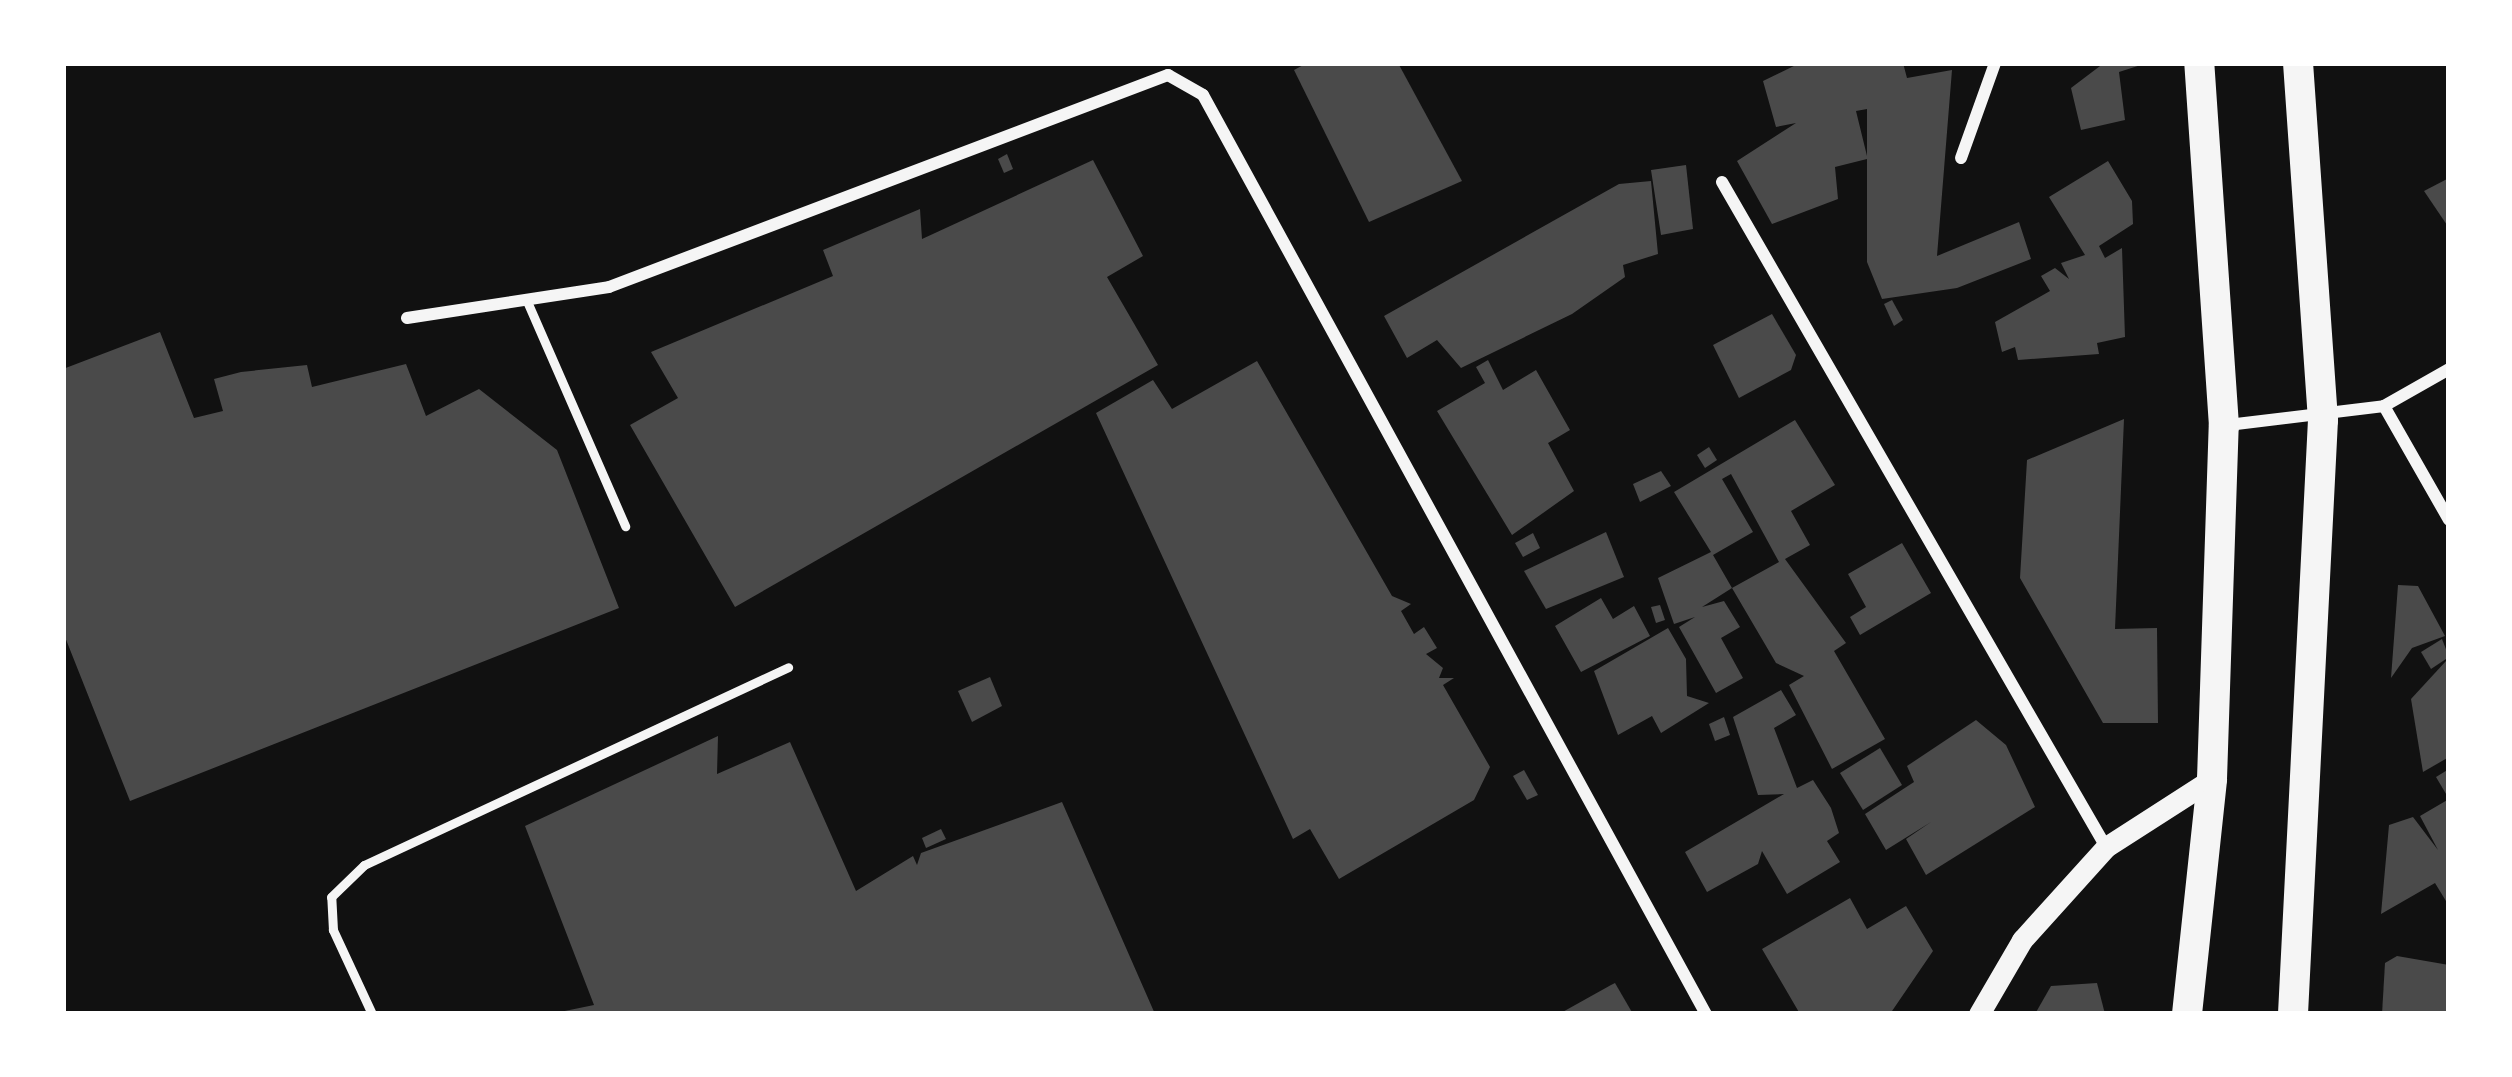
<!DOCTYPE html>
<html>
<head>
<meta charset="utf-8">
<style>
  body { margin:0 }
  #map { position:relative; width:2512px; height:1077px; overflow:hidden; background:#111; font-family:Barlow,sans-serif }
  div>[style] { position:absolute }
  .building>* { inset:0; background:#4a4a4a }
  .service>* { height:9px; margin:-4.5px; padding:0 4.5px; transform-origin:4.5px; border-radius:4.5px; background:#f5f5f5 }
  .minor>* { height:12px; margin:-6px; padding:0 6px; transform-origin:6px; border-radius:6px; background:#f5f5f5 }
  .tertiary>* { height:21px; margin:-10.5px; padding:0 10.5px; transform-origin:10.5px; border-radius:10.5px; background:#f5f5f5 }
  .primary>* { height:30px; margin:-15px; padding:0 15px; transform-origin:15px; border-radius:15px; background:#f5f5f5 }
  span { translate:-50% -50%; white-space:nowrap; text-align:center; line-height:1.15; -webkit-text-stroke:9px #fff; paint-order:stroke }
  .frame { position:absolute; inset:0; border:66px solid #fff; pointer-events:none }
</style>
</head>
<body>
<div id="map">
  <div class="building">
    <i style="clip-path:polygon(1307px 63px,1398px 63px,1462px 181px,1369px 222px,1294px 70px)"></i>
    <i style="clip-path:polygon(evenodd,1800px 63px,1903px 63px,1907px 78px,1952px 70px,1937px 256px,2019px 222px,2031px 259px,1957px 288px,1882px 299px,1867px 262px,1867px 159px,1835px 167px,1838px 199px,1772px 224px,1737px 161px,1796px 123px,1776px 127px,1763px 81px,1800px 63px,1867px 109px,1867px 156px,1856px 111px,1867px 109px)"></i>
    <i style="clip-path:polygon(2104px 63px,2144px 64px,2119px 72px,2125px 120px,2081px 130px,2071px 88px)"></i>
    <i style="clip-path:polygon(1007px 154px,1013px 169px,1004px 173px,998px 159px)"></i>
    <i style="clip-path:polygon(1093px 160px,1143px 256px,1107px 277px,1158px 365px,735px 607px,630px 425px,678px 398px,651px 352px,833px 276px,823px 250px,920px 209px,922px 239px)"></i>
    <i style="clip-path:polygon(2108px 161px,2132px 201px,2133px 224px,2099px 246px,2105px 258px,2122px 248px,2125px 337px,2097px 343px,2099px 354px,2018px 360px,2015px 347px,2002px 352px,1995px 322px,2050px 291px,2041px 276px,2055px 268px,2069px 279px,2061px 263px,2085px 255px,2049px 197px)"></i>
    <i style="clip-path:polygon(1686px 165px,1693px 229px,1661px 235px,1651px 170px)"></i>
    <i style="clip-path:polygon(2449px 178px,2449px 228px,2424px 191px)"></i>
    <i style="clip-path:polygon(1651px 181px,1658px 254px,1623px 265px,1625px 277px,1572px 314px,1461px 368px,1437px 340px,1407px 358px,1384px 316px,1619px 184px)"></i>
    <i style="clip-path:polygon(1892px 300px,1903px 320px,1894px 326px,1884px 304px)"></i>
    <i style="clip-path:polygon(1772px 314px,1796px 355px,1791px 370px,1739px 398px,1713px 345px)"></i>
    <i style="clip-path:polygon(160px 332px,194px 418px,223px 411px,214px 379px,241px 372px,307px 365px,312px 387px,406px 364px,426px 416px,479px 389px,557px 450px,619px 608px,130px 801px,63px 632px,63px 369px)"></i>
    <i style="clip-path:polygon(1488px 360px,1503px 390px,1536px 370px,1570px 430px,1548px 443px,1574px 491px,1512px 535px,1437px 411px,1485px 383px,1476px 367px)"></i>
    <i style="clip-path:polygon(1257px 361px,1392px 596px,1411px 604px,1401px 611px,1414px 634px,1424px 627px,1437px 648px,1426px 654px,1443px 668px,1439px 678px,1454px 678px,1443px 685px,1490px 767px,1474px 800px,1339px 879px,1310px 829px,1293px 839px,1096px 413px,1153px 380px,1172px 409px)"></i>
    <i style="clip-path:polygon(2124px 419px,2115px 629px,2157px 628px,2158px 723px,2103px 723px,2020px 578px,2027px 460px)"></i>
    <i style="clip-path:polygon(1795px 420px,1835px 485px,1791px 511px,1810px 545px,1785px 559px,1846px 643px,1834px 651px,1885px 739px,1832px 769px,1789px 685px,1804px 676px,1776px 663px,1732px 588px,1779px 562px,1731px 474px,1722px 479px,1753px 532px,1713px 555px,1732px 588px,1702px 607px,1724px 601px,1740px 627px,1721px 638px,1743px 678px,1716px 693px,1679px 627px,1695px 617px,1674px 624px,1658px 578px,1711px 552px,1674px 492px)"></i>
    <i style="clip-path:polygon(1709px 447px,1717px 460px,1705px 468px,1697px 455px)"></i>
    <i style="clip-path:polygon(1661px 471px,1671px 486px,1640px 502px,1633px 484px)"></i>
    <i style="clip-path:polygon(1606px 532px,1624px 577px,1546px 609px,1524px 571px)"></i>
    <i style="clip-path:polygon(1533px 533px,1540px 548px,1523px 557px,1515px 543px)"></i>
    <i style="clip-path:polygon(1902px 543px,1931px 593px,1860px 635px,1850px 617px,1866px 607px,1848px 574px)"></i>
    <i style="clip-path:polygon(2398px 585px,2418px 586px,2445px 636px,2412px 648px,2391px 678px)"></i>
    <i style="clip-path:polygon(1601px 598px,1613px 619px,1634px 606px,1650px 636px,1581px 672px,1555px 626px)"></i>
    <i style="clip-path:polygon(1660px 605px,1665px 620px,1656px 623px,1651px 607px)"></i>
    <i style="clip-path:polygon(1668px 628px,1686px 659px,1687px 696px,1709px 703px,1661px 733px,1652px 716px,1618px 735px,1594px 671px)"></i>
    <i style="clip-path:polygon(2442px 639px,2449px 657px,2431px 669px,2421px 652px)"></i>
    <i style="clip-path:polygon(2446px 661px,2449px 757px,2423px 772px,2411px 699px)"></i>
    <i style="clip-path:polygon(990px 677px,1002px 706px,972px 722px,958px 691px)"></i>
    <i style="clip-path:polygon(1781px 690px,1796px 715px,1774px 728px,1797px 788px,1813px 780px,1831px 808px,1839px 833px,1827px 841px,1840px 862px,1787px 894px,1762px 851px,1758px 864px,1707px 892px,1685px 852px,1784px 794px,1758px 795px,1733px 717px)"></i>
    <i style="clip-path:polygon(1724px 717px,1730px 735px,1715px 741px,1709px 724px)"></i>
    <i style="clip-path:polygon(1976px 720px,2006px 745px,2035px 807px,1926px 875px,1906px 839px,1931px 822px,1886px 850px,1865px 814px,1914px 782px,1907px 766px)"></i>
    <i style="clip-path:polygon(718px 736px,717px 774px,790px 742px,856px 891px,913px 856px,917px 865px,921px 853px,1062px 802px,1155px 1014px,550px 1014px,594px 1005px,525px 826px)"></i>
    <i style="clip-path:polygon(1880px 748px,1902px 785px,1863px 810px,1840px 773px)"></i>
    <i style="clip-path:polygon(2449px 769px,2449px 906px,2435px 883px,2381px 914px,2389px 825px,2413px 817px,2438px 850px,2420px 816px,2449px 799px,2436px 777px)"></i>
    <i style="clip-path:polygon(1524px 770px,1538px 795px,1527px 800px,1513px 776px)"></i>
    <i style="clip-path:polygon(941px 829px,946px 839px,926px 848px,922px 838px)"></i>
    <i style="clip-path:polygon(1850px 898px,1867px 929px,1906px 906px,1933px 951px,1890px 1014px,1800px 1014px,1762px 949px)"></i>
    <i style="clip-path:polygon(2397px 956px,2449px 965px,2449px 1014px,2382px 1014px,2385px 963px)"></i>
    <i style="clip-path:polygon(1615px 983px,1633px 1014px,1559px 1014px,1611px 985px)"></i>
    <i style="clip-path:polygon(2097px 983px,2105px 1014px,2035px 1014px,2051px 986px)"></i>
  </div>
  <div class="service">
    <i style="left:526px;top:299px;width:248px;rotate:66.4deg"></i>
    <i style="left:372px;top:1014px;width:93px;rotate:-114.9deg"></i>
    <i style="left:333px;top:930px;width:33px;rotate:-93deg"></i>
    <i style="left:331px;top:897px;width:46px;rotate:-44.1deg"></i>
    <i style="left:364px;top:865px;width:468px;rotate:-25deg"></i>
  </div>
  <div class="minor">
    <i style="left:1961px;top:158px;width:101px;rotate:-70.3deg"></i>
    <i style="left:1722px;top:182px;width:768px;rotate:60deg"></i>
    <i style="left:407px;top:318px;width:204px;rotate:-8.7deg"></i>
    <i style="left:609px;top:287px;width:598px;rotate:-20.77deg"></i>
    <i style="left:1168px;top:75px;width:40px;rotate:29.7deg"></i>
    <i style="left:1203px;top:95px;width:1048px;rotate:61.31deg"></i>
    <i style="left:2384px;top:406px;width:131px;rotate:60.3deg"></i>
    <i style="left:2228px;top:425px;width:157px;rotate:-6.9deg"></i>
    <i style="left:2384px;top:406px;width:75px;rotate:-29.6deg"></i>
  </div>
  <div class="tertiary">
    <i style="left:1979px;top:1014px;width:86px;rotate:-59.8deg"></i>
    <i style="left:2022px;top:940px;width:125px;rotate:-47.9deg"></i>
    <i style="left:2106px;top:847px;width:126px;rotate:-32.7deg"></i>
  </div>
  <div class="primary">
    <i style="left:2187px;top:1014px;width:236px;rotate:-83.9deg"></i>
    <i style="left:2212px;top:779px;width:353px;rotate:-88.1deg"></i>
    <i style="left:2224px;top:426px;width:364px;rotate:-93.9deg"></i>
    <i style="left:2293px;top:1014px;width:595px;rotate:-87.11deg"></i>
    <i style="left:2323px;top:420px;width:358px;rotate:-94deg"></i>
  </div>
  <div class="frame"></div>
</div>
</body>
</html>
